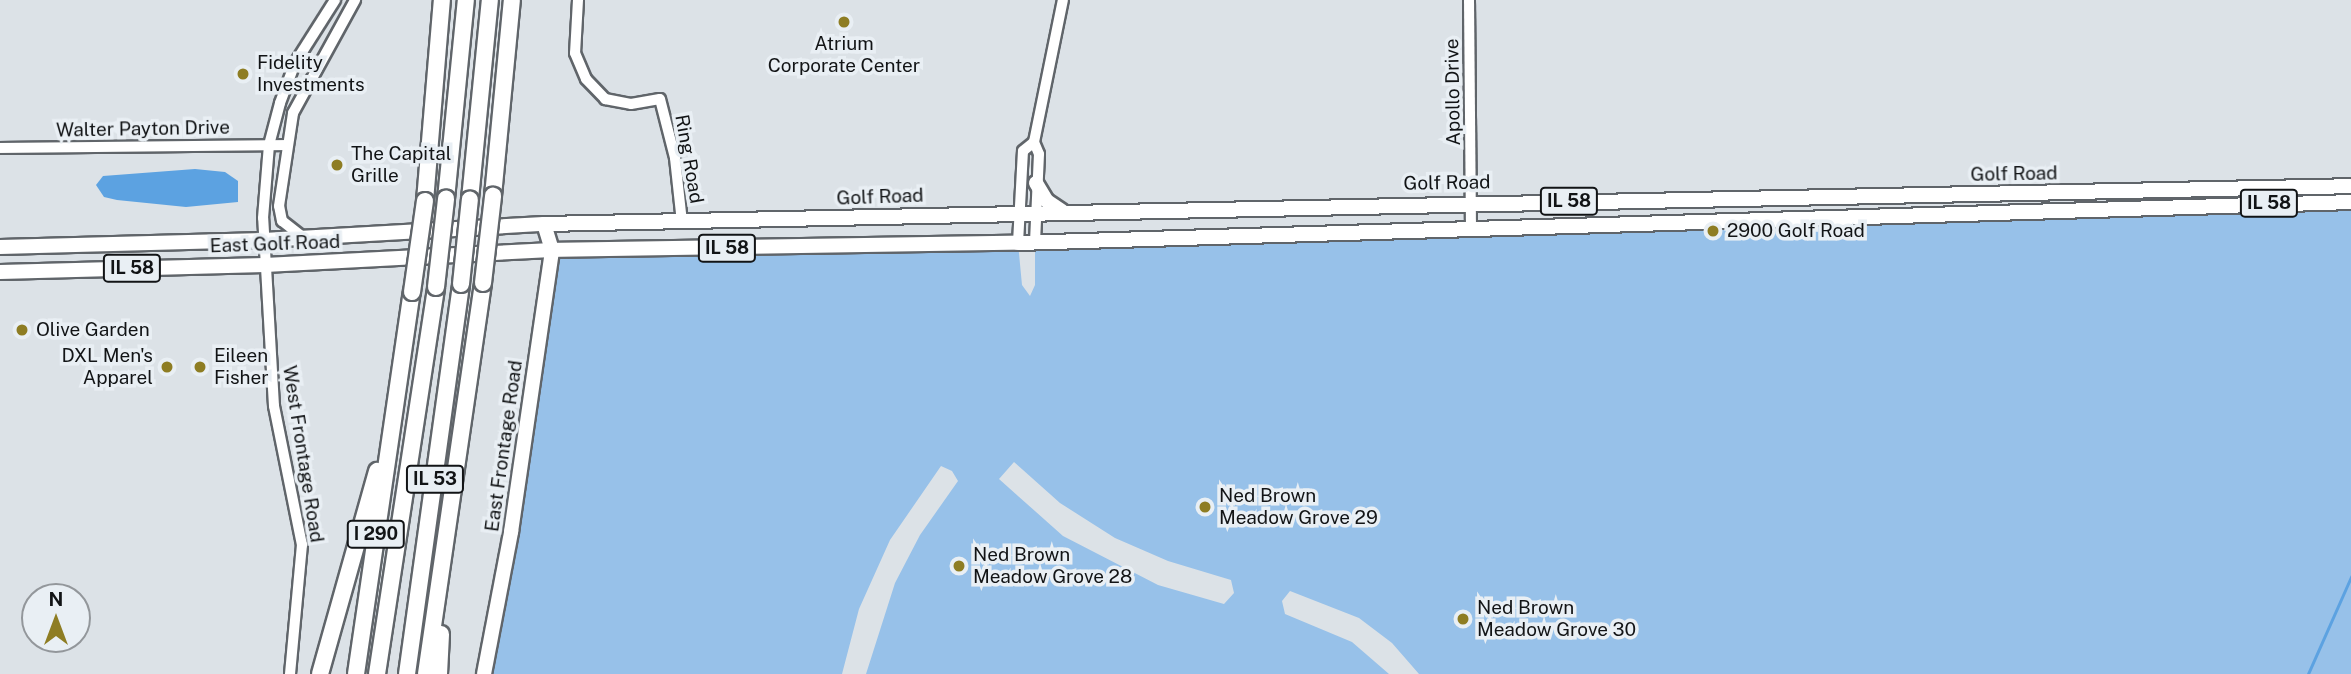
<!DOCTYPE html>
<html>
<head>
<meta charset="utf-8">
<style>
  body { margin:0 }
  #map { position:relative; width:2351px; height:674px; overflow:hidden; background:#dce2e7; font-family:"Public Sans",sans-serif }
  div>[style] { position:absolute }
  .green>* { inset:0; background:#97c1e9 }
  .water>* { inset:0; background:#5ca2e1 }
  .stream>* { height:2.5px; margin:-1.25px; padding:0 1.25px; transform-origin:1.25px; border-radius:1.25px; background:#5ca2e1 }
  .roads { filter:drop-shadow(2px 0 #60656a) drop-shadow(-2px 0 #60656a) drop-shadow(0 2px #60656a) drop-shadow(0 -2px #60656a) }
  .minor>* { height:10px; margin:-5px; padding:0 5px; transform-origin:5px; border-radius:5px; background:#fff }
  .major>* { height:14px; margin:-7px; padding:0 7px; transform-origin:7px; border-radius:7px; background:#fff }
  .highway>* { height:16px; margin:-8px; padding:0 8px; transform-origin:8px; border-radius:8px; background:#fff }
  .bridges { filter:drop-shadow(2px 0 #60656a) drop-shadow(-2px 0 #60656a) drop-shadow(0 2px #60656a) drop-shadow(0 -2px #60656a) }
  .highway-bridge>* { height:16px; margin:-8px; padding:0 8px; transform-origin:8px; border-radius:8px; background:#fff }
  .dots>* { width:19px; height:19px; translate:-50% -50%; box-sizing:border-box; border:4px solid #e9eff4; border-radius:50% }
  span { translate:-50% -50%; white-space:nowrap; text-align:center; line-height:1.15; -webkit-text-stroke:7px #e9eff4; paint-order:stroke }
  .shield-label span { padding:2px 5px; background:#e9eff4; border:2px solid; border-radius:5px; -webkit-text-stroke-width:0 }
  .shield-label { font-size:18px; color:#121416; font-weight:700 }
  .poi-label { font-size:19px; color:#121416 }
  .left { translate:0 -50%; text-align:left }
  .right { translate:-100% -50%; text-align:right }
  .street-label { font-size:19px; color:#121416 }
  .north { position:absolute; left:21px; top:583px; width:70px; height:70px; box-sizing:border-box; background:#e9eff4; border:2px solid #93979b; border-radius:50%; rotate:0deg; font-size:19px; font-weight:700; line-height:28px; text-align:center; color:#121416 }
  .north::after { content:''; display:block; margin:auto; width:24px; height:32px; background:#8e7d23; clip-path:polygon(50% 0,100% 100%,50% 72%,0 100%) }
</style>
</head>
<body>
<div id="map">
  <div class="green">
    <i style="clip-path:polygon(evenodd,2351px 202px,2351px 674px,1419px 674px,1392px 643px,1359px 618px,1290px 591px,1282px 601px,1285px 614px,1352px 642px,1389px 674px,866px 674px,895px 583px,920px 535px,958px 481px,952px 471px,941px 466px,890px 540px,859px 609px,842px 674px,485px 674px,552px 250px,1018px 243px,1022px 285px,1030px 296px,1035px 285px,1035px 242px,2351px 202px,1014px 462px,1060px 503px,1115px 538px,1168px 561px,1231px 580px,1234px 593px,1224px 604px,1158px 585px,1063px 536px,999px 479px,1014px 462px)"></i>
  </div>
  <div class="water">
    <i style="clip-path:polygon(195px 169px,225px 172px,238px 181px,238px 202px,186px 207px,117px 200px,104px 197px,96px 185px,103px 176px)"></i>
  </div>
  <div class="stream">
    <i style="left:2308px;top:674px;width:106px;rotate:-66.1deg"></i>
  </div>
  <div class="roads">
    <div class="minor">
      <i style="left:578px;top:0;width:53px;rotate:93.2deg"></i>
      <i style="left:575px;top:53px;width:28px;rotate:67deg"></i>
      <i style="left:586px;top:79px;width:28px;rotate:46deg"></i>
      <i style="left:605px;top:99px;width:26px;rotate:11deg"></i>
      <i style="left:631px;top:104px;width:29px;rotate:-10deg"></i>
      <i style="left:660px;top:99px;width:61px;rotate:75.7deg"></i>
      <i style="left:675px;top:158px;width:64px;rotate:83.8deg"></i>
      <i style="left:1469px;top:0;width:226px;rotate:89.5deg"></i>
      <i style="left:0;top:148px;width:286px;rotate:-0.6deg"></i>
      <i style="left:304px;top:238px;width:28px;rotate:-142deg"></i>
      <i style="left:282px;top:221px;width:15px;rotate:-101deg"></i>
      <i style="left:279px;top:206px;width:94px;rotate:-81.4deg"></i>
      <i style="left:293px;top:113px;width:129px;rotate:-61.2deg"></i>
      <i style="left:1035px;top:242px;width:88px;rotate:-87.4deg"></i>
      <i style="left:1039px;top:154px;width:13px;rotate:-113deg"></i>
      <i style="left:1034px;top:142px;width:145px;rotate:-78.5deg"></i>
      <i style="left:1018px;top:243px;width:92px;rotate:-86.9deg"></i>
      <i style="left:1023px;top:151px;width:14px;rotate:-39deg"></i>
      <i style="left:290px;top:674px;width:130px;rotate:-84.7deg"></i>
      <i style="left:302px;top:545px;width:142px;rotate:-101.4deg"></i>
      <i style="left:274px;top:406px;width:188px;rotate:-93.3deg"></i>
      <i style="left:263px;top:218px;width:73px;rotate:-85.3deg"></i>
      <i style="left:269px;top:145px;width:43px;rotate:-75.3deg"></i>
      <i style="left:280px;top:103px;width:43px;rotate:-69.4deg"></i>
      <i style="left:295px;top:63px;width:75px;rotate:-57.6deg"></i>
    </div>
    <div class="major">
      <i style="left:1036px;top:183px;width:21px;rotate:59deg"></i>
      <i style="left:1047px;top:201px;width:18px;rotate:34deg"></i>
      <i style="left:0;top:247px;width:264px;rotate:-1.5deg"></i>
      <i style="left:264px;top:240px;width:280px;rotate:-3.3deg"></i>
      <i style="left:544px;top:224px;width:1807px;rotate:-1.2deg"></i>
      <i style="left:0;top:272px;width:265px;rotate:-1.5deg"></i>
      <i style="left:265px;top:265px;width:287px;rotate:-3deg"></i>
      <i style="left:552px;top:250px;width:466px;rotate:-0.9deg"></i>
      <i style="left:1018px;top:243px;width:1334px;rotate:-1.76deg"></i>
      <i style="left:484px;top:674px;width:145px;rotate:-79.2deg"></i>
      <i style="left:511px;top:532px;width:285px;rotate:-81.7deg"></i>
      <i style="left:552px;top:250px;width:27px;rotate:-107deg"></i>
    </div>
    <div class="highway">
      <i style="left:493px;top:196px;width:197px;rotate:-84.5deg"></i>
      <i style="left:446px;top:199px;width:200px;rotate:-84.3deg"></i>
      <i style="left:470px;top:199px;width:200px;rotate:-84.3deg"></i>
      <i style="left:425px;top:201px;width:202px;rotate:-85.2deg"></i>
      <i style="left:320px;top:674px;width:211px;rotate:-74.3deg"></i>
      <i style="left:356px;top:674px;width:386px;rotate:-81.7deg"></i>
      <i style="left:377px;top:674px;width:391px;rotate:-81.3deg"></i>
      <i style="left:407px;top:674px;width:394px;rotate:-82.1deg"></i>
      <i style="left:426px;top:674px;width:395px;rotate:-81.7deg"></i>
      <i style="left:439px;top:674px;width:40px;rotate:-87.1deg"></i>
    </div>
  </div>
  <div class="bridges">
    <div class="highway-bridge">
      <i style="left:483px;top:283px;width:88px;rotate:-83.4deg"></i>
      <i style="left:461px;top:284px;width:85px;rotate:-84deg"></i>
      <i style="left:436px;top:287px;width:89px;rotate:-83.5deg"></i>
      <i style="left:412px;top:292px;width:92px;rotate:-81.9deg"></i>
    </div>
  </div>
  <div class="dots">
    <i style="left:844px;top:22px;background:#8e7d23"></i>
    <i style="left:243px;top:74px;background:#8e7d23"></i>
    <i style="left:337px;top:165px;background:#8e7d23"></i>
    <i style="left:1713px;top:231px;background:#8e7d23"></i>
    <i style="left:22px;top:330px;background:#8e7d23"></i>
    <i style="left:167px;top:367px;background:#8e7d23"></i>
    <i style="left:200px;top:367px;background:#8e7d23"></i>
    <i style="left:1205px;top:507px;background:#8e7d23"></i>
    <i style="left:959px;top:566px;background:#8e7d23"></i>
    <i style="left:1463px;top:619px;background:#8e7d23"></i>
  </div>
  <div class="shield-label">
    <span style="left:1569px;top:201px">IL 58</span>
    <span style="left:2269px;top:203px">IL 58</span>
    <span style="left:727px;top:248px">IL 58</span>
    <span style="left:132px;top:268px">IL 58</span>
    <span style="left:435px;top:479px">IL 53</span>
    <span style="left:376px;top:534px">I 290</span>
  </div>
  <div class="poi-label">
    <span style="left:844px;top:55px">Atrium<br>Corporate Center</span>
    <span class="left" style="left:257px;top:74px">Fidelity<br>Investments</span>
    <span class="left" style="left:351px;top:165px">The Capital<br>Grille</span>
    <span class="left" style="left:1727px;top:231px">2900 Golf Road</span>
    <span class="left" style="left:36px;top:330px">Olive Garden</span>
    <span class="right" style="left:153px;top:367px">DXL Men's<br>Apparel</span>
    <span class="left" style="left:214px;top:367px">Eileen<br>Fisher</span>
    <span class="left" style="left:1219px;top:507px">Ned Brown<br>Meadow Grove 29</span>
    <span class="left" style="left:973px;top:566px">Ned Brown<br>Meadow Grove 28</span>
    <span class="left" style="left:1477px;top:619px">Ned Brown<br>Meadow Grove 30</span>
  </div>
  <div class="street-label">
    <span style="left:1453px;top:92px;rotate:-91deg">Apollo Drive</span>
    <span style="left:143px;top:129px;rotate:-1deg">Walter Payton Drive</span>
    <span style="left:689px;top:159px;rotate:80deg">Ring Road</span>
    <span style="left:2014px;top:174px;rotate:-1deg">Golf Road</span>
    <span style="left:1447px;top:183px;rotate:-1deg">Golf Road</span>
    <span style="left:880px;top:197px;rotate:-2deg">Golf Road</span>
    <span style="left:275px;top:244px;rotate:-2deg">East Golf Road</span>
    <span style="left:504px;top:446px;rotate:-82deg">East Frontage Road</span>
    <span style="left:303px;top:454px;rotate:81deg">West Frontage Road</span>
  </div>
  <div class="north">N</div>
</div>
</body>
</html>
